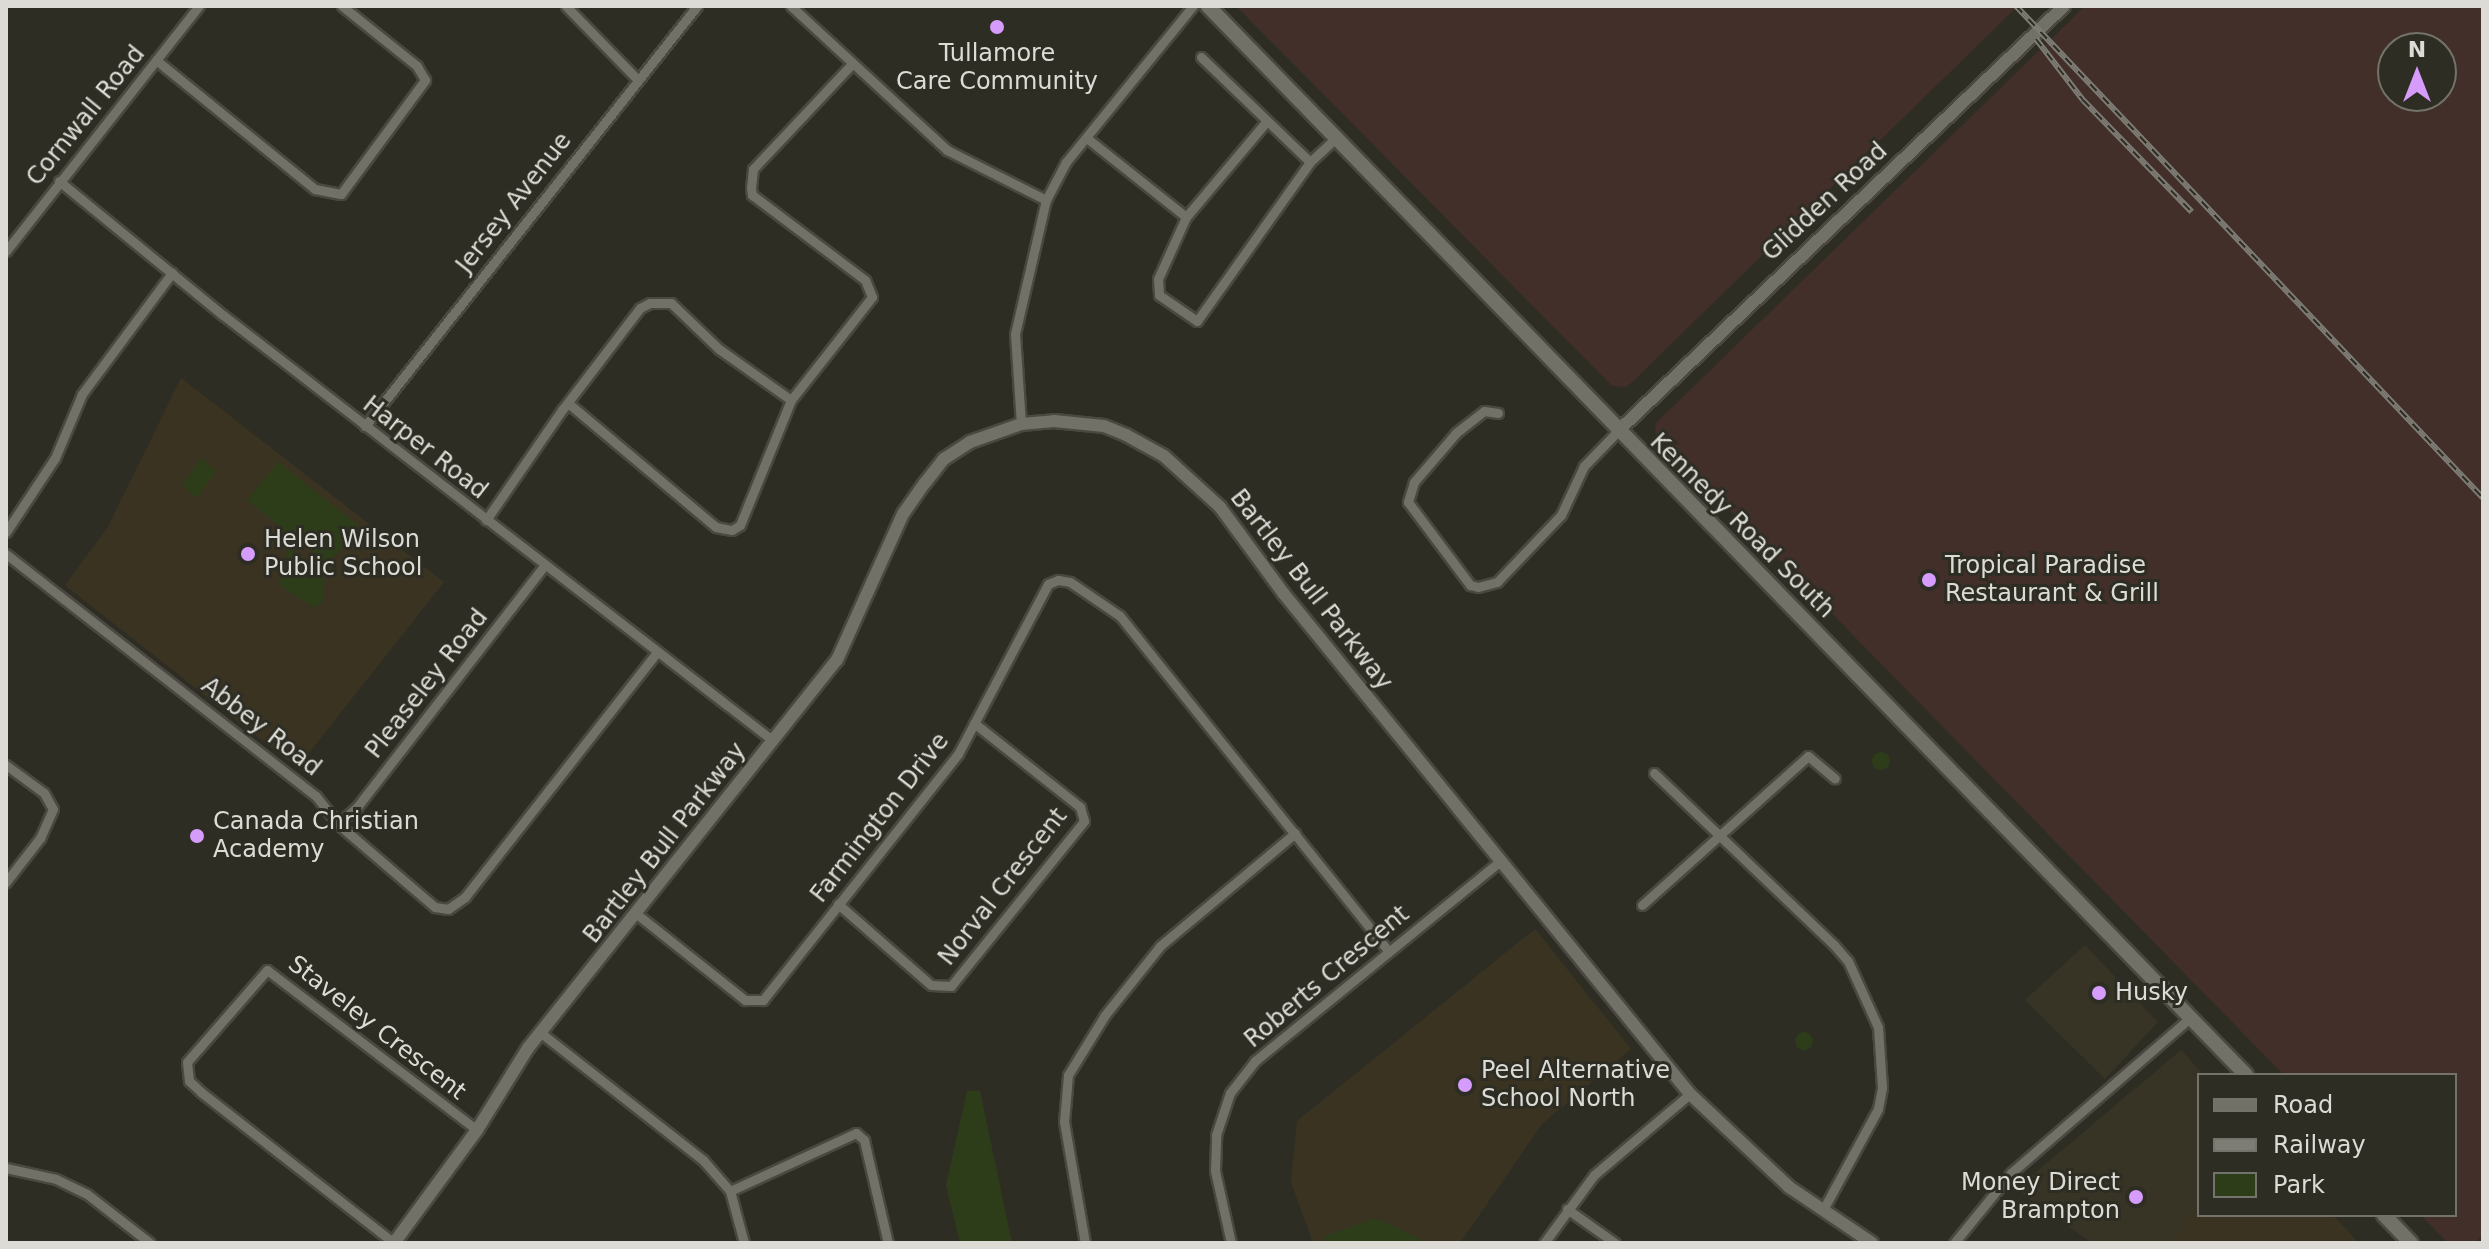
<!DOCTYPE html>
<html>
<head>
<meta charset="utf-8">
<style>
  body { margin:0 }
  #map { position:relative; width:2489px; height:1249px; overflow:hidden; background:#2e2d24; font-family:"DejaVu Sans",sans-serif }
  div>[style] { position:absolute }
  .built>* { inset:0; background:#373425 }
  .industrial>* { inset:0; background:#422f29 }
  .education>* { inset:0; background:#3a3322 }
  .green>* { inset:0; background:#2e3d19 }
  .round { border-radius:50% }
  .roads { filter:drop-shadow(2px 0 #4a4841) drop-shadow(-2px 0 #4a4841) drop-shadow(0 2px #4a4841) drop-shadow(0 -2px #4a4841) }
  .minor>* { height:9px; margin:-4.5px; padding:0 4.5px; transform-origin:4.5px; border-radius:4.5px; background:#727167 }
  .tertiary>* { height:12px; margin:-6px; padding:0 6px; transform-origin:6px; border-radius:6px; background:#727167 }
  .secondary>* { height:14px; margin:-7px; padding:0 7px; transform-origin:7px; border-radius:7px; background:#727167 }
  .rail>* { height:6px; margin-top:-3px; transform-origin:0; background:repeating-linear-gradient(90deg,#2e2d24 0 9px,#7d7c75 0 18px); box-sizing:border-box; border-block:2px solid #7d7c75 }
  .dots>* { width:22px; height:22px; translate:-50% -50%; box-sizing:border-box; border:4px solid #2e2d24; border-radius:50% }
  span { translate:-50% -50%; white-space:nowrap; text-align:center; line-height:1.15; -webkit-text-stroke:6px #2e2d24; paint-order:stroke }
  .poi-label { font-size:24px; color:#dcdbd6 }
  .left { translate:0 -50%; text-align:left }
  .right { translate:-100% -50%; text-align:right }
  .street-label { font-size:24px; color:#dcdbd6 }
  .frame { position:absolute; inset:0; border:8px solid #dcdbd6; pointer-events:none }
  .legend { position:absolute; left:2197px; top:1073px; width:260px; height:144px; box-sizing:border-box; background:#2e2d24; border:2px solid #74736b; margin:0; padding:10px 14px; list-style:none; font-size:24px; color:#dcdbd6 }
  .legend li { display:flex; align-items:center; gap:16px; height:40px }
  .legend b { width:40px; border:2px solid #74736b }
  .north { position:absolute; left:2377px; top:32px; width:80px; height:80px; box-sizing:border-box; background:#2e2d24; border:2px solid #74736b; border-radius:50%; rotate:0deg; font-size:22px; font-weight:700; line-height:32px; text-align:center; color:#dcdbd6 }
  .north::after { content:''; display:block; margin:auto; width:28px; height:36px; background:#d59cfb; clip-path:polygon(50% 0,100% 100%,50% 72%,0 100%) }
</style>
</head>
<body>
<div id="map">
  <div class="built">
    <i style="clip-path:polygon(2085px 945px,2158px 1022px,2105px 1079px,2025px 1000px)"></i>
    <i style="clip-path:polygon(2181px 1050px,2204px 1075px,2199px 1075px,2199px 1206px,2166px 1243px,2092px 1243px,2016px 1189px)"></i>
  </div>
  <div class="industrial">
    <i style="clip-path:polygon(1236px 6px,2018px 6px,1627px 387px,1612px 386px)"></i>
    <i style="clip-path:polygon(evenodd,2085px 6px,2483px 6px,2483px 1235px,2475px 1243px,2448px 1243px,2421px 1215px,2455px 1215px,2455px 1075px,2284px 1075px,1655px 433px,1656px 423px,2085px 6px,2393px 48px,2441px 48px,2441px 96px,2393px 96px,2393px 48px)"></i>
  </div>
  <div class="education">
    <i style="clip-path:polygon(181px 378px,444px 582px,297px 768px,65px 585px,108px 527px)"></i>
    <i style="clip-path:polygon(1535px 929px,1631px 1049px,1542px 1124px,1460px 1243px,1313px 1243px,1291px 1182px,1297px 1121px)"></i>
    <i style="clip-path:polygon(2199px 1206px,2199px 1215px,2333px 1215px,2359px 1243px,2166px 1243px)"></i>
  </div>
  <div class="green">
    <i style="clip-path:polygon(201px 458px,216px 471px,197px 498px,182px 485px)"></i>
    <i style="clip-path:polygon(278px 462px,359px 526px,328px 565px,247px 500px)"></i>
    <i style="clip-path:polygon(288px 547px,324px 573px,323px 601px,314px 608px,279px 585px)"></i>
    <i class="round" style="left:1872px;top:752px;width:18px;height:18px"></i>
    <i class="round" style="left:1795px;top:1032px;width:18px;height:18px"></i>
    <i style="clip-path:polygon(967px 1091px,980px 1091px,1012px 1243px,960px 1243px,946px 1185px)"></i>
    <i style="clip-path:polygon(1375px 1218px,1421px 1239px,1417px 1243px,1328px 1243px,1323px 1237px)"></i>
  </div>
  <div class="roads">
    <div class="minor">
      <i style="left:566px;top:6px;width:102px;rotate:45.8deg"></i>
      <i style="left:791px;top:6px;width:212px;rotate:42.7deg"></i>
      <i style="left:947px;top:150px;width:111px;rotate:26.8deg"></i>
      <i style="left:1201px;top:57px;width:151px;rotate:43.9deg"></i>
      <i style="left:156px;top:60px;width:205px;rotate:39.1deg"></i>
      <i style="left:315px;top:189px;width:26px;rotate:11deg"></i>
      <i style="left:341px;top:194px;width:142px;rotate:-53.6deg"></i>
      <i style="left:425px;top:80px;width:16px;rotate:-120deg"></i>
      <i style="left:417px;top:66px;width:96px;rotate:-141.3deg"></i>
      <i style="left:1266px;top:122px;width:124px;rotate:130.1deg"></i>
      <i style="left:1186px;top:217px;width:68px;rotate:114.3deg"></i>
      <i style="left:1158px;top:279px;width:16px;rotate:86deg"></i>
      <i style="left:1159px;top:295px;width:46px;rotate:34.4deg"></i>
      <i style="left:1197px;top:321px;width:195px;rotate:-54.6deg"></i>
      <i style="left:1310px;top:162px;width:34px;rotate:-43deg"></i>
      <i style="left:1088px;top:139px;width:125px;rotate:38.5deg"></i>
      <i style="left:59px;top:181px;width:212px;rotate:39.3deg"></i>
      <i style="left:223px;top:315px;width:694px;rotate:37.74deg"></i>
      <i style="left:6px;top:251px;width:312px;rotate:-51.8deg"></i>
      <i style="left:568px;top:403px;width:193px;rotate:40deg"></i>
      <i style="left:716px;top:527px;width:16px;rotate:11deg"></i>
      <i style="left:732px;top:530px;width:9px;rotate:-32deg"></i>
      <i style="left:740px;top:525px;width:135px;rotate:-67.8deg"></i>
      <i style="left:791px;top:400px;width:131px;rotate:-51.8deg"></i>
      <i style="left:872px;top:297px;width:18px;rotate:-112deg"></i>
      <i style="left:865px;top:280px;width:141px;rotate:-143deg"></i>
      <i style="left:752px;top:195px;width:7px;rotate:-98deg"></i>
      <i style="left:751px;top:188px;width:19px;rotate:-84deg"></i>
      <i style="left:753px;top:169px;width:143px;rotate:-46.7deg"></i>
      <i style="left:1498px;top:413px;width:14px;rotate:-172deg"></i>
      <i style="left:1484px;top:411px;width:36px;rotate:142deg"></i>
      <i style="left:1456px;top:433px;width:65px;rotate:130.6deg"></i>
      <i style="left:1414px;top:482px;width:21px;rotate:107deg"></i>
      <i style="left:1408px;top:502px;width:104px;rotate:53.2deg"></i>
      <i style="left:1470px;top:585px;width:8px;rotate:14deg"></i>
      <i style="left:1478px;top:587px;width:20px;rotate:-15deg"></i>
      <i style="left:1497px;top:582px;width:93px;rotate:-46.3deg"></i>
      <i style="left:1561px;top:515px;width:54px;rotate:-64.9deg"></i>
      <i style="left:1584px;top:466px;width:47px;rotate:-45.9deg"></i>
      <i style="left:1021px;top:424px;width:90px;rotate:-93.8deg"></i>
      <i style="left:1015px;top:334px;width:138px;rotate:-77deg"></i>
      <i style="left:1046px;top:200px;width:43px;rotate:-62.2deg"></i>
      <i style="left:1066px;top:162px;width:201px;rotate:-50.9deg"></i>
      <i style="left:365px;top:426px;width:535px;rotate:-51.67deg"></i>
      <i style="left:486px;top:520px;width:134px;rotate:-55.4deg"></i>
      <i style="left:562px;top:410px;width:128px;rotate:-52.6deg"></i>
      <i style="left:640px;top:308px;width:11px;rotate:-27deg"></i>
      <i style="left:650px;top:303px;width:21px"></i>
      <i style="left:671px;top:303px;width:66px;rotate:43.8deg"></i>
      <i style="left:719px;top:349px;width:88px;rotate:35.3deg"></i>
      <i style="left:6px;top:532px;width:89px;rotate:-56.5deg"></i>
      <i style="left:55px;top:458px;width:69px;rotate:-67.1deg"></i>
      <i style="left:82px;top:394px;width:151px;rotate:-53.4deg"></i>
      <i style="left:6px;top:554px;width:393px;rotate:38deg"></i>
      <i style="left:316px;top:796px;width:36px;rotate:52deg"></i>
      <i style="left:338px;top:824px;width:128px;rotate:40.6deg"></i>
      <i style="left:435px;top:907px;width:13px;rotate:9deg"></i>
      <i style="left:448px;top:909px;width:21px;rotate:-35deg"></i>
      <i style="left:465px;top:897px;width:311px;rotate:-51.9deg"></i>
      <i style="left:6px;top:765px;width:47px;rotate:36.4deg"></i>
      <i style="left:44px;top:793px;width:18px;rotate:61deg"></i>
      <i style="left:53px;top:809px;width:32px;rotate:114deg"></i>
      <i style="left:40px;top:838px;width:56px;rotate:127.7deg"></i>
      <i style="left:1654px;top:773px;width:249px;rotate:43.7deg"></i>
      <i style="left:1834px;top:945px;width:21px;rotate:49deg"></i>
      <i style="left:1848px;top:961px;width:72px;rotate:65.6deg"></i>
      <i style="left:1878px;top:1027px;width:61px;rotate:86.2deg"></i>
      <i style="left:1882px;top:1088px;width:21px;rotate:101deg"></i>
      <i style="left:1878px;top:1109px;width:115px;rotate:118.6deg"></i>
      <i style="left:338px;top:824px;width:25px;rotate:-42deg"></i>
      <i style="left:357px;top:807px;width:305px;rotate:-52.2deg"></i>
      <i style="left:838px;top:904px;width:123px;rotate:41.1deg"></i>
      <i style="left:931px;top:985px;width:20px;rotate:3deg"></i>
      <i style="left:951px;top:986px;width:212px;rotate:-51.1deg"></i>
      <i style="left:1084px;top:821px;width:15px;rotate:-106deg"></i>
      <i style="left:1080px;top:807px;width:135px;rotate:-141.6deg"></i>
      <i style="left:1642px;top:905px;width:223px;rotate:-41.9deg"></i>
      <i style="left:1808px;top:756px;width:35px;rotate:40deg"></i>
      <i style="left:638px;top:915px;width:137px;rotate:38.5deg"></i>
      <i style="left:745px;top:1000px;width:18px"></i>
      <i style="left:763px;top:1000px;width:314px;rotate:-51.6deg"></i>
      <i style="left:958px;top:754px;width:192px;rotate:-62.1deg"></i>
      <i style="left:1048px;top:584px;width:11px;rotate:-22deg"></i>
      <i style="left:1058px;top:580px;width:12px;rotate:9deg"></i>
      <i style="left:1070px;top:582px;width:60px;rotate:34.2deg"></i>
      <i style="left:1120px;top:616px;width:428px;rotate:51.3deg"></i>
      <i style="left:541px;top:1033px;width:206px;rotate:38.1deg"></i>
      <i style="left:703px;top:1160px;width:41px;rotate:48.9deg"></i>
      <i style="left:730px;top:1191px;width:54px;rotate:74.9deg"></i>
      <i style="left:6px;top:1168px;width:51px;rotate:12.4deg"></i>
      <i style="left:56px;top:1179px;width:34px;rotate:26deg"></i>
      <i style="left:87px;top:1194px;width:80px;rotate:37.9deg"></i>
      <i style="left:730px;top:1191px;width:139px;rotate:-24.7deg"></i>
      <i style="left:856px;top:1133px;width:11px;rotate:41deg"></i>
      <i style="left:864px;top:1140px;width:106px;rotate:76.9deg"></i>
      <i style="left:1567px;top:1209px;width:59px;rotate:35.3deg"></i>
      <i style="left:394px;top:1243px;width:245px;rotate:-142deg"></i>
      <i style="left:201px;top:1092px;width:16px;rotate:-137deg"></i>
      <i style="left:189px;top:1081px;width:19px;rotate:-96deg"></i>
      <i style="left:187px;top:1062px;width:122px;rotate:-49deg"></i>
      <i style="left:267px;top:970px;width:264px;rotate:37.3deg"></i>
      <i style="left:1085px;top:1243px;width:123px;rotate:-99.8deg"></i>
      <i style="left:1064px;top:1122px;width:47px;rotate:-85.1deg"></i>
      <i style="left:1068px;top:1075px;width:70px;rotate:-58.3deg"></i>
      <i style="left:1105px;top:1015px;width:88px;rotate:-51.4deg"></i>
      <i style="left:1160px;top:946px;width:176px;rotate:-39.9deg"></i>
      <i style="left:1231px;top:1243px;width:74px;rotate:-102.5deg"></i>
      <i style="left:1215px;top:1171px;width:36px;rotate:-88deg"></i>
      <i style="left:1216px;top:1135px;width:44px;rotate:-71.6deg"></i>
      <i style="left:1230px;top:1093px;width:41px;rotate:-52deg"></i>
      <i style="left:1255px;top:1061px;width:316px;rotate:-39.2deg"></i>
      <i style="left:1544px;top:1243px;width:84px;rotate:-53.7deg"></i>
      <i style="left:1594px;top:1175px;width:126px;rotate:-40.2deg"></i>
      <i style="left:1954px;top:1243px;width:90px;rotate:-50.8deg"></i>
      <i style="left:2011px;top:1173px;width:235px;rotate:-40.9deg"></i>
    </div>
    <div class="tertiary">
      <i style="left:1617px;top:432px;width:617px;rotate:-43.62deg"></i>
      <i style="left:394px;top:1243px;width:140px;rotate:-53.7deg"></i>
      <i style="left:477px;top:1130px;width:97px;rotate:-58.1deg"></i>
      <i style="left:528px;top:1048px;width:496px;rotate:-51.5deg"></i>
      <i style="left:837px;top:660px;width:160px;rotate:-65.7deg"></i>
      <i style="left:903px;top:514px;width:38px;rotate:-55deg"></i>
      <i style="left:925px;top:483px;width:31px;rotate:-52deg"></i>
      <i style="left:944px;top:459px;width:31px;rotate:-33deg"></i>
      <i style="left:970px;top:442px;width:54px;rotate:-19.4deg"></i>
      <i style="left:1021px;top:424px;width:33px;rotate:-5deg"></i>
      <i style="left:1054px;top:421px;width:50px;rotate:5.7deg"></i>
      <i style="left:1104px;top:426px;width:24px;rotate:22deg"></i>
      <i style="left:1126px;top:435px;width:43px;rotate:28.9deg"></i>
      <i style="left:1164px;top:456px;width:76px;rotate:42.3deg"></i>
      <i style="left:1220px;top:507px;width:108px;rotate:53.7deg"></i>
      <i style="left:1284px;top:594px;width:644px;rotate:50.92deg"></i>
      <i style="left:1690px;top:1094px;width:136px;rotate:43.2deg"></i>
      <i style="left:1789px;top:1187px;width:100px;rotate:34deg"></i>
    </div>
    <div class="secondary">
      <i style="left:1208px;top:6px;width:1490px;rotate:45.84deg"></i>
      <i style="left:2384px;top:1215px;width:39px;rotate:46deg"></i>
    </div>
  </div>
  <div class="rail">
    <i style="left:2016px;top:6px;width:678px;rotate:46.49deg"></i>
    <i style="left:2036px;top:39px;width:77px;rotate:52.4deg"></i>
    <i style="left:2083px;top:100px;width:156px;rotate:45.8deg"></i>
  </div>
  <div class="dots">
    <i style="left:997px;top:27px;background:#d59cfb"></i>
    <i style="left:248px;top:554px;background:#d59cfb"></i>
    <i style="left:1929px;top:580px;background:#d59cfb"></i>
    <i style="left:197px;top:836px;background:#d59cfb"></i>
    <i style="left:2099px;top:993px;background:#d59cfb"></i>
    <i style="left:1465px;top:1085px;background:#d59cfb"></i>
    <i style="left:2136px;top:1197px;background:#d59cfb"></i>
  </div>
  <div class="poi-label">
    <span style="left:997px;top:68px">Tullamore<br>Care Community</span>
    <span class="left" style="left:264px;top:554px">Helen Wilson<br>Public School</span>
    <span class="left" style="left:1945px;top:580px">Tropical Paradise<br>Restaurant &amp; Grill</span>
    <span class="left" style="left:213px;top:836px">Canada Christian<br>Academy</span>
    <span class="left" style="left:2115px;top:993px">Husky</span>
    <span class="left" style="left:1481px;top:1085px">Peel Alternative<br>School North</span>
    <span class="right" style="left:2120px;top:1197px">Money Direct<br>Brampton</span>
  </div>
  <div class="street-label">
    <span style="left:86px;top:116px;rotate:-51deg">Cornwall Road</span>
    <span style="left:1825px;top:202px;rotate:-43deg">Glidden Road</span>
    <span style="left:514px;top:203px;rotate:-52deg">Jersey Avenue</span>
    <span style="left:425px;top:448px;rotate:38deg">Harper Road</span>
    <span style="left:1742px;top:526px;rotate:45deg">Kennedy Road South</span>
    <span style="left:1311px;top:590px;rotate:52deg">Bartley Bull Parkway</span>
    <span style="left:427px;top:684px;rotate:-52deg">Pleaseley Road</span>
    <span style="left:261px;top:727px;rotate:38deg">Abbey Road</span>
    <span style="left:880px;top:818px;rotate:-52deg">Farmington Drive</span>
    <span style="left:665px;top:843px;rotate:-52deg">Bartley Bull Parkway</span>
    <span style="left:1003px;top:887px;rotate:-52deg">Norval Crescent</span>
    <span style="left:1327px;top:977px;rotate:-40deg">Roberts Crescent</span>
    <span style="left:377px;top:1028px;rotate:38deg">Staveley Crescent</span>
  </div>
  <div class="frame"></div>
  <ul class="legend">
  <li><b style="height:10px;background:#727167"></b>Road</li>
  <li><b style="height:10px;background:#7d7c75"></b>Railway</li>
  <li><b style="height:22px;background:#2e3d19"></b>Park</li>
  </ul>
  <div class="north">N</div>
</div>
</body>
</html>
